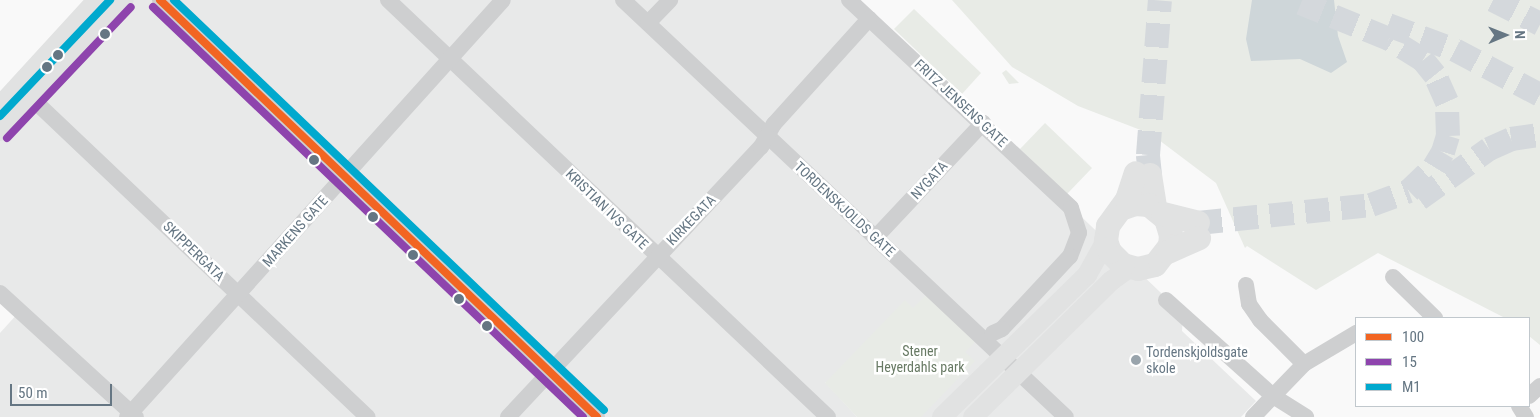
<!DOCTYPE html>
<html>
<head>
<meta charset="utf-8">
<style>
  body { margin:0 }
  #map { position:relative; width:1540px; height:417px; overflow:hidden; background:#f9f9f9; font-family:"Roboto Condensed",sans-serif }
  div>[style] { position:absolute }
  .built>* { inset:0; background:#e8e9e9 }
  .green>* { inset:0; background:#e8ebe6 }
  .water>* { inset:0; background:#ced6d9 }
  .highway-tunnel>* { height:24px; margin-top:-12px; transform-origin:0; background:repeating-linear-gradient(90deg,#d4d8dc 0 24px,transparent 0 36px) }
  .minor>* { height:16px; margin:-8px; padding:0 8px; transform-origin:8px; border-radius:8px; background:#cecfd0 }
  .major>* { height:20px; margin:-10px; padding:0 10px; transform-origin:10px; border-radius:10px; background:#e1e2e2 }
  .highway>* { height:24px; margin:-12px; padding:0 12px; transform-origin:12px; border-radius:12px; background:#e1e2e2 }
  .bus-1>* { height:8px; margin:-4px; padding:0 4px; transform-origin:4px; border-radius:4px; background:#f26522 }
  .bus-2>* { height:8px; margin:-4px; padding:0 4px; transform-origin:4px; border-radius:4px; background:#8e44ad }
  .bus-3>* { height:8px; margin:-4px; padding:0 4px; transform-origin:4px; border-radius:4px; background:#00a9ce }
  .dots>* { width:14px; height:14px; translate:-50% -50%; box-sizing:border-box; border:2px solid #fff; border-radius:50% }
  span { translate:-50% -50%; white-space:nowrap; text-align:center; line-height:1.15; -webkit-text-stroke:5px #fff; paint-order:stroke }
  .street-label { font-size:14px; color:#657683 }
  .park-label { font-size:14px; color:#687a64 }
  .poi-label { font-size:14px; color:#657683 }
  .left { translate:0 -50%; text-align:left }
  .legend { position:absolute; left:1355px; top:317px; width:175px; height:90px; box-sizing:border-box; background:#fff; border:1px solid #c1c8cd; margin:0; padding:6px 9px; list-style:none; font-size:15px; color:#657683 }
  .legend li { display:flex; align-items:center; gap:10px; height:25px }
  .legend b { width:25px; border:1px solid #c1c8cd }
  .north { position:absolute; left:1480px; top:10px; width:50px; height:50px; -webkit-text-stroke:4px #fff; paint-order:stroke; rotate:89deg; font-size:14px; font-weight:700; line-height:20px; text-align:center; color:#657683 }
  .north::after { content:''; display:block; margin:auto; width:18px; height:22px; background:#657683; clip-path:polygon(50% 0,100% 100%,50% 72%,0 100%) }
  .scale { position:absolute; left:10px; top:384px; width:102px; height:22px; box-sizing:border-box; border:2px solid #657683; border-top:0; padding-left:6px; font-size:15px; line-height:18px; white-space:nowrap; color:#657683; -webkit-text-stroke:4px #fff; paint-order:stroke }
</style>
</head>
<body>
<div id="map">
  <div class="built">
    <i style="clip-path:polygon(133px 0,855px 0,1183px 314px,1182px 331px,1256px 401px,1241px 417px,903px 417px,825px 382px,857px 417px,0 417px,0 333px,19px 312px,0 293px,0 138px)"></i>
  </div>
  <div class="green">
    <i style="clip-path:polygon(952px 0,1540px 0,1540px 345px,1529px 336px,1529px 318px,1505px 318px,1378px 253px,1316px 290px,1247px 246px,1245px 248px,1216px 183px,1151px 134px,1078px 106px,1012px 67px)"></i>
    <i style="clip-path:polygon(914px 9px,981px 73px,962px 94px,894px 29px)"></i>
    <i style="clip-path:polygon(1006px 70px,1019px 83px,1009px 84px,1002px 73px)"></i>
    <i style="clip-path:polygon(1045px 123px,1092px 168px,1067px 194px,1020px 149px)"></i>
    <i style="clip-path:polygon(926px 295px,975px 342px,965px 352px,975px 361px,921px 417px,857px 417px,825px 383px,905px 300px,913px 308px)"></i>
  </div>
  <div class="water">
    <i style="clip-path:polygon(1252px 0,1334px 0,1338px 36px,1347px 62px,1331px 73px,1300px 59px,1251px 61px,1246px 39px)"></i>
  </div>
  <div class="highway-tunnel">
    <i style="left:1493px;top:0;width:53px;rotate:27.1deg"></i>
    <i style="left:1388px;top:25px;width:72px;rotate:20.5deg"></i>
    <i style="left:1455px;top:50px;width:96px;rotate:27.9deg"></i>
    <i style="left:1150px;top:175px;width:20px;rotate:-96deg"></i>
    <i style="left:1148px;top:155px;width:155px;rotate:-85.6deg"></i>
    <i style="left:1419px;top:199px;width:86px;rotate:-35.5deg"></i>
    <i style="left:1489px;top:149px;width:24px;rotate:-24deg"></i>
    <i style="left:1511px;top:139px;width:29px;rotate:-8deg"></i>
    <i style="left:1198px;top:223px;width:174px;rotate:-5.9deg"></i>
    <i style="left:1371px;top:205px;width:40px;rotate:-20.2deg"></i>
    <i style="left:1409px;top:191px;width:35px;rotate:-44deg"></i>
    <i style="left:1434px;top:167px;width:17px;rotate:-59deg"></i>
    <i style="left:1443px;top:152px;width:17px;rotate:-73deg"></i>
    <i style="left:1448px;top:136px;width:34px;rotate:-92deg"></i>
    <i style="left:1447px;top:102px;width:30px;rotate:-114deg"></i>
    <i style="left:1435px;top:75px;width:19px;rotate:-129deg"></i>
    <i style="left:1423px;top:60px;width:40px;rotate:-148deg"></i>
    <i style="left:1389px;top:39px;width:95px;rotate:-157.8deg"></i>
  </div>
  <div class="minor">
    <i style="left:160px;top:0;width:604px;rotate:43.66deg"></i>
    <i style="left:388px;top:0;width:606px;rotate:43.46deg"></i>
    <i style="left:623px;top:0;width:608px;rotate:43.27deg"></i>
    <i style="left:849px;top:0;width:304px;rotate:43.1deg"></i>
    <i style="left:1071px;top:208px;width:26px;rotate:72deg"></i>
    <i style="left:1079px;top:233px;width:25px;rotate:111deg"></i>
    <i style="left:1070px;top:256px;width:100px;rotate:133deg"></i>
    <i style="left:1002px;top:329px;width:10px;rotate:156deg"></i>
    <i style="left:648px;top:23px;width:32px;rotate:-46deg"></i>
    <i style="left:23px;top:90px;width:475px;rotate:43.5deg"></i>
    <i style="left:875px;top:238px;width:158px;rotate:-46.8deg"></i>
    <i style="left:1393px;top:277px;width:59px;rotate:44.3deg"></i>
    <i style="left:1246px;top:285px;width:19px;rotate:81deg"></i>
    <i style="left:1249px;top:304px;width:19px;rotate:55deg"></i>
    <i style="left:1260px;top:320px;width:62px;rotate:45deg"></i>
    <i style="left:0;top:293px;width:184px;rotate:42.4deg"></i>
    <i style="left:1166px;top:300px;width:144px;rotate:41.9deg"></i>
    <i style="left:1273px;top:396px;width:39px;rotate:32deg"></i>
    <i style="left:1529px;top:396px;width:15px;rotate:-42deg"></i>
    <i style="left:1519px;top:406px;width:13px;rotate:58deg"></i>
    <i style="left:127px;top:417px;width:561px;rotate:-47.96deg"></i>
    <i style="left:508px;top:417px;width:370px;rotate:-46.9deg"></i>
    <i style="left:761px;top:147px;width:26px;rotate:-61deg"></i>
    <i style="left:774px;top:124px;width:142px;rotate:-47.9deg"></i>
    <i style="left:1253px;top:417px;width:74px;rotate:-46.1deg"></i>
    <i style="left:1304px;top:364px;width:61px;rotate:-30.8deg"></i>
  </div>
  <div class="major">
    <i style="left:0;top:106px;width:144px;rotate:-47.5deg"></i>
    <i style="left:0;top:131px;width:180px;rotate:-46.6deg"></i>
    <i style="left:942px;top:417px;width:203px;rotate:-44.4deg"></i>
    <i style="left:1087px;top:275px;width:39px;rotate:-61deg"></i>
    <i style="left:973px;top:417px;width:194px;rotate:-44.6deg"></i>
    <i style="left:1111px;top:281px;width:22px;rotate:-36deg"></i>
  </div>
  <div class="highway">
    <i style="left:1150px;top:175px;width:33px;rotate:81deg"></i>
    <i style="left:1121px;top:209px;width:15px;rotate:-20deg"></i>
    <i style="left:1135px;top:204px;width:14px;rotate:4deg"></i>
    <i style="left:1149px;top:205px;width:22px;rotate:39deg"></i>
    <i style="left:1166px;top:219px;width:17px;rotate:73deg"></i>
    <i style="left:1171px;top:235px;width:11px;rotate:95deg"></i>
    <i style="left:1170px;top:246px;width:24px;rotate:128deg"></i>
    <i style="left:1155px;top:265px;width:17px;rotate:167deg"></i>
    <i style="left:1138px;top:269px;width:16px;rotate:-165deg"></i>
    <i style="left:1123px;top:265px;width:18px;rotate:-135deg"></i>
    <i style="left:1110px;top:252px;width:12px;rotate:-110deg"></i>
    <i style="left:1106px;top:241px;width:15px;rotate:-82deg"></i>
    <i style="left:1108px;top:226px;width:32px;rotate:-54deg"></i>
    <i style="left:1127px;top:200px;width:28px;rotate:-72deg"></i>
    <i style="left:1163px;top:214px;width:36px;rotate:14deg"></i>
    <i style="left:1168px;top:252px;width:34px;rotate:-24deg"></i>
  </div>
  <div class="bus-1">
    <i style="left:160px;top:0;width:604px;rotate:43.66deg"></i>
  </div>
  <div class="bus-2">
    <i style="left:153px;top:7px;width:594px;rotate:43.64deg"></i>
    <i style="left:7px;top:138px;width:180px;rotate:-46.6deg"></i>
  </div>
  <div class="bus-3">
    <i style="left:174px;top:0;width:594px;rotate:43.64deg"></i>
    <i style="left:0;top:116px;width:160px;rotate:-46.5deg"></i>
  </div>
  <div class="dots">
    <i style="left:105px;top:34px;background:#657683"></i>
    <i style="left:58px;top:55px;background:#657683"></i>
    <i style="left:47px;top:67px;background:#657683"></i>
    <i style="left:314px;top:160px;background:#657683"></i>
    <i style="left:373px;top:217px;background:#657683"></i>
    <i style="left:413px;top:255px;background:#657683"></i>
    <i style="left:459px;top:299px;background:#657683"></i>
    <i style="left:487px;top:326px;background:#657683"></i>
    <i style="left:1136px;top:360px;background:#99a4ac"></i>
  </div>
  <div class="street-label">
    <span style="left:961px;top:103px;rotate:43deg">FRITZ JENSENS GATE</span>
    <span style="left:929px;top:180px;rotate:-47deg">NYGATA</span>
    <span style="left:607px;top:209px;rotate:44deg">KRISTIAN IVS GATE</span>
    <span style="left:845px;top:209px;rotate:43deg">TORDENSKJOLDS GATE</span>
    <span style="left:691px;top:220px;rotate:-46deg">KIRKEGATA</span>
    <span style="left:295px;top:231px;rotate:-48deg">MARKENS GATE</span>
    <span style="left:194px;top:251px;rotate:44deg">SKIPPERGATA</span>
  </div>
  <div class="park-label">
    <span style="left:920px;top:359px">Stener<br>Heyerdahls park</span>
  </div>
  <div class="poi-label">
    <span class="left" style="left:1146px;top:360px">Tordenskjoldsgate<br>skole</span>
  </div>
  <ul class="legend">
  <li><b style="height:6px;background:#f26522"></b>100</li>
  <li><b style="height:6px;background:#8e44ad"></b>15</li>
  <li><b style="height:6px;background:#00a9ce"></b>M1</li>
  </ul>
  <div class="north">N</div>
  <div class="scale">50 m</div>
</div>
</body>
</html>
